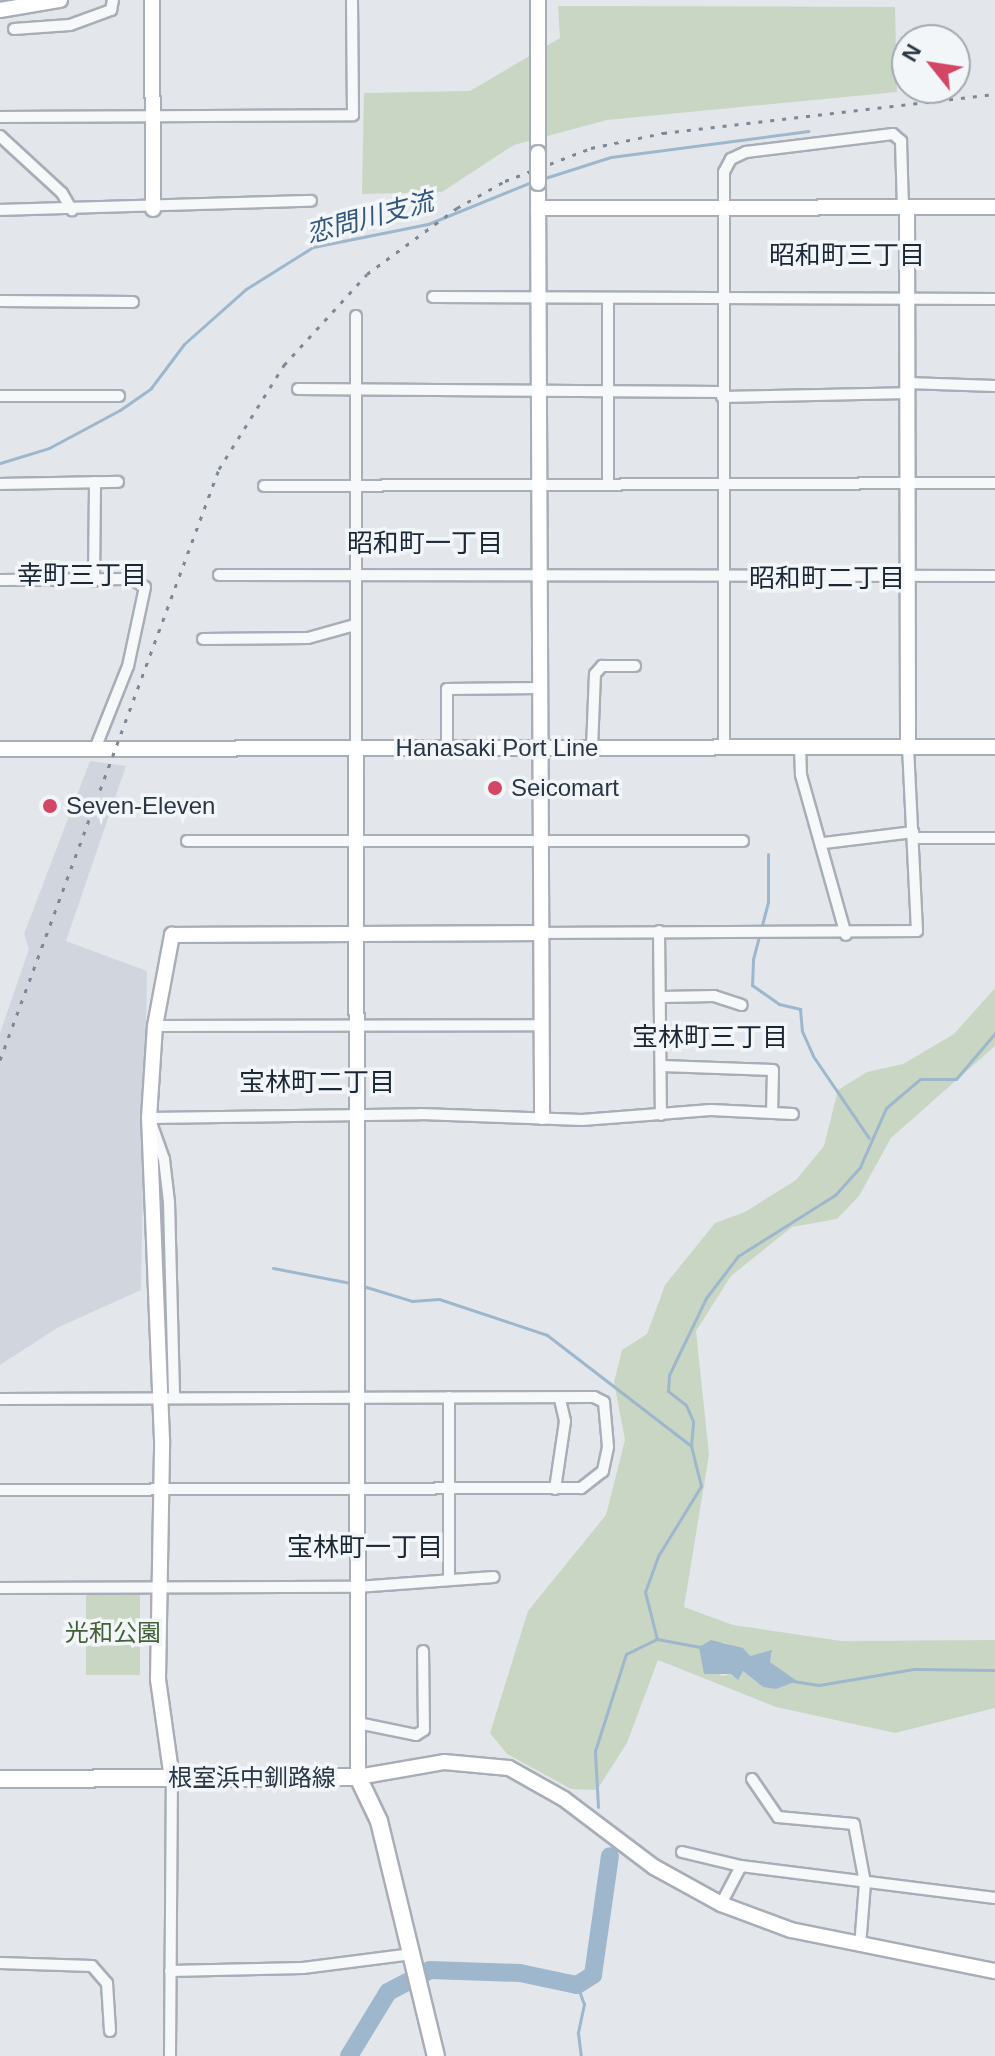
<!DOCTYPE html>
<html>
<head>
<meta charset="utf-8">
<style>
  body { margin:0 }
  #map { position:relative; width:995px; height:2056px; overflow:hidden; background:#e3e7ec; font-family:Arial,"Noto Sans JP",sans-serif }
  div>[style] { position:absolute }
  .built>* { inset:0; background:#d1d6de }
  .green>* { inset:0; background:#cad6c4 }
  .water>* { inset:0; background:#9eb7cc }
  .stream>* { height:3px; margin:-1.5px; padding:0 1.5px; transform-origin:1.5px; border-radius:1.5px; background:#9eb7cc }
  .river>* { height:18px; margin:-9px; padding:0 9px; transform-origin:9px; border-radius:9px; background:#9eb7cc }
  .roads { filter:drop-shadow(2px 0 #a8aeb7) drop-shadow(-2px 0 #a8aeb7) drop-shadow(0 2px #a8aeb7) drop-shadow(0 -2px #a8aeb7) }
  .street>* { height:10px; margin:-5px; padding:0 5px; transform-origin:5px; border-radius:5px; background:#f6f8fa }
  .secondary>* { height:14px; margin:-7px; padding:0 7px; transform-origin:7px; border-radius:7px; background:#fff }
  .primary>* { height:16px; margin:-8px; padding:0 8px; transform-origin:8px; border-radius:8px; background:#fff }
  .rail>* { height:3px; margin-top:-1.5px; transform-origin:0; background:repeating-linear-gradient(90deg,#7c8896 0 4px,transparent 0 12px) }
  .bridges { filter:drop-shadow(2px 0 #a8aeb7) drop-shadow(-2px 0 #a8aeb7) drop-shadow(0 2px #a8aeb7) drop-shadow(0 -2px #a8aeb7) }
  .secondary-bridge>* { height:14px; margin:-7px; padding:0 7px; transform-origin:7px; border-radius:7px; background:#fff }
  .dots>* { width:22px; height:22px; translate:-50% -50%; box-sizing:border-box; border:4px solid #f3f6f9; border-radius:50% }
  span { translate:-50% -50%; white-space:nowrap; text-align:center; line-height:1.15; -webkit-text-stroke:7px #f3f6f9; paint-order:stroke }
  .street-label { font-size:24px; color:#2a3645 }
  .poi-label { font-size:24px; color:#2a3645 }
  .left { translate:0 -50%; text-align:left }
  .park-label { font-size:24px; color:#426137 }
  .water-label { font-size:26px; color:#33577a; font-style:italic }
  .neighbourhood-label { font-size:26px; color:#1c2736 }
  .north { position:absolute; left:891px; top:24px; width:80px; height:80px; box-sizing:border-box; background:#f3f6f9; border:2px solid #a3a9b1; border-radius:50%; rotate:300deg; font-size:22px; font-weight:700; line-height:32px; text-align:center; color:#2a3645 }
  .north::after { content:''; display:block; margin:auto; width:28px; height:36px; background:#d34765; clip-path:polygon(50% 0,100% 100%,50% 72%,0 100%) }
</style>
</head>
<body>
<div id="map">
  <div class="built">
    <i style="clip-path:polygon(90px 761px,126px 766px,66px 941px,147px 971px,141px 1290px,57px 1328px,0 1365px,0 1033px,29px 949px,24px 934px)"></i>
  </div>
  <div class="green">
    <i style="clip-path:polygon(558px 6px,895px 7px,897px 92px,607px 120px,514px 145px,442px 192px,362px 194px,364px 93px,470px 91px,560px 38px)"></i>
    <i style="clip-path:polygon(evenodd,995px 988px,995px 1046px,891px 1138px,859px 1196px,837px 1219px,792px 1227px,731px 1276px,696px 1331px,709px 1455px,684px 1607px,733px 1625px,841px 1641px,995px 1640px,995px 1708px,895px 1733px,776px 1707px,658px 1660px,627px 1743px,597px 1790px,571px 1789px,507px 1754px,490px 1733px,528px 1611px,606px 1515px,625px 1440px,614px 1382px,622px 1350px,647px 1334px,665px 1285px,715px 1223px,745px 1212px,796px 1180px,824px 1146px,838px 1090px,867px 1072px,903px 1064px,954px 1034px,995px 988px,724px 1642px,750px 1656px,772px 1652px,770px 1662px,795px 1681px,763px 1687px,743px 1671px,722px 1676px,701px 1659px,724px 1642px)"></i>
    <i style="clip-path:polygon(140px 1590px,140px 1675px,86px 1675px,86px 1592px)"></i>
  </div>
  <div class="water">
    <i style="clip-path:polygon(711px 1640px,743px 1648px,750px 1656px,772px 1650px,770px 1662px,797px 1681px,776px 1689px,763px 1687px,743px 1671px,738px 1680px,731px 1674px,704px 1674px,699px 1647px)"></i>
  </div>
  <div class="stream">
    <i style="left:545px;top:178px;width:69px;rotate:-17.7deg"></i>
    <i style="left:611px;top:157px;width:199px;rotate:-7.5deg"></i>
    <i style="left:0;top:463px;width:51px;rotate:-17deg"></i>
    <i style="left:49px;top:448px;width:81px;rotate:-28.2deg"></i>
    <i style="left:120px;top:410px;width:38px;rotate:-35deg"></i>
    <i style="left:151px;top:388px;width:55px;rotate:-53.1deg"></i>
    <i style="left:184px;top:344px;width:83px;rotate:-41.6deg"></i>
    <i style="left:246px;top:289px;width:79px;rotate:-32.1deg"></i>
    <i style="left:313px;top:247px;width:117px;rotate:-11.3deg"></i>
    <i style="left:428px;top:224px;width:114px;rotate:-22.1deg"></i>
    <i style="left:768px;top:854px;width:48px;rotate:90deg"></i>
    <i style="left:768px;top:902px;width:59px;rotate:104.7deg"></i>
    <i style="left:753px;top:959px;width:26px;rotate:92deg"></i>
    <i style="left:752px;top:985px;width:33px;rotate:35deg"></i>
    <i style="left:779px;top:1004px;width:22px;rotate:13deg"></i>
    <i style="left:800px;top:1009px;width:22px;rotate:85deg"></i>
    <i style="left:802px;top:1031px;width:27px;rotate:66deg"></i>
    <i style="left:813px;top:1056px;width:99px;rotate:55.7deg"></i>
    <i style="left:273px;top:1268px;width:79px;rotate:10.9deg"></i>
    <i style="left:363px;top:1286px;width:51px;rotate:17deg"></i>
    <i style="left:412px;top:1301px;width:27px;rotate:-4deg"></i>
    <i style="left:439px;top:1299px;width:114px;rotate:18.4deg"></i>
    <i style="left:547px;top:1335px;width:182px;rotate:37.6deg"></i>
    <i style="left:657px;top:1639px;width:49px;rotate:-104.3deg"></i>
    <i style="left:645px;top:1592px;width:38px;rotate:-70deg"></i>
    <i style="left:658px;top:1556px;width:82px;rotate:-58.4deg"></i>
    <i style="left:701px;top:1486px;width:41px;rotate:-104deg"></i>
    <i style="left:691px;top:1446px;width:25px;rotate:-85deg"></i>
    <i style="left:693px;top:1421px;width:17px;rotate:-114deg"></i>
    <i style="left:686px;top:1405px;width:23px;rotate:-142deg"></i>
    <i style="left:668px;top:1391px;width:16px;rotate:-86deg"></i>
    <i style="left:669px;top:1375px;width:85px;rotate:-64.3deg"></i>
    <i style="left:706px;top:1298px;width:53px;rotate:-52.7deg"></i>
    <i style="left:738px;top:1256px;width:115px;rotate:-32.2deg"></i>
    <i style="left:835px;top:1195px;width:38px;rotate:-48deg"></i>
    <i style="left:860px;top:1167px;width:64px;rotate:-66.2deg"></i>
    <i style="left:886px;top:1108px;width:45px;rotate:-40.5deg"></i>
    <i style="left:920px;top:1079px;width:36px"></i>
    <i style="left:956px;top:1079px;width:60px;rotate:-49.7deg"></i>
    <i style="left:793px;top:1681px;width:26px;rotate:9deg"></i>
    <i style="left:819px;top:1685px;width:96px;rotate:-9.6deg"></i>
    <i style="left:914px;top:1669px;width:81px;rotate:0.7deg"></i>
    <i style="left:598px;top:1807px;width:56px;rotate:-93.1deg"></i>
    <i style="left:595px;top:1751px;width:102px;rotate:-72.3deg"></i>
    <i style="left:626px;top:1654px;width:34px;rotate:-26deg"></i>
    <i style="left:657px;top:1639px;width:44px;rotate:10.5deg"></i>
    <i style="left:577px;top:1985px;width:20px;rotate:70deg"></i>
    <i style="left:584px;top:2004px;width:30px;rotate:102deg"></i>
    <i style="left:578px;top:2033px;width:23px;rotate:83deg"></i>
  </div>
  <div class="river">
    <i style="left:349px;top:2056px;width:75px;rotate:-58.6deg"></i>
    <i style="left:388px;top:1992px;width:47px;rotate:-27.6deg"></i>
    <i style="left:430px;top:1970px;width:90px;rotate:1.9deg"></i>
    <i style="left:520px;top:1973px;width:58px;rotate:11.9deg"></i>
    <i style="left:577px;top:1985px;width:19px;rotate:-32deg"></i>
    <i style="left:593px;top:1975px;width:120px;rotate:-81.9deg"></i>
  </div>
  <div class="roads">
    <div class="street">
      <i style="left:14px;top:29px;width:56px;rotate:-4.1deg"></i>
      <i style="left:70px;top:25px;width:44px;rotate:-20.1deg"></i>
      <i style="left:111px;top:10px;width:10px;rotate:-79deg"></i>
      <i style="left:0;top:117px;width:353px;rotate:-0.3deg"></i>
      <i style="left:353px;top:115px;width:115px;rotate:-90.5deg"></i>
      <i style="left:0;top:136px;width:84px;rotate:42.6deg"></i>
      <i style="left:62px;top:193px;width:20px;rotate:60deg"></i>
      <i style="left:0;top:210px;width:311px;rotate:-1.7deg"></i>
      <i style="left:433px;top:297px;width:562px;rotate:0.2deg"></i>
      <i style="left:0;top:301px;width:133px;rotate:0.4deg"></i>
      <i style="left:356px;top:316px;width:432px;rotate:90deg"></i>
      <i style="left:907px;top:383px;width:88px;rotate:2deg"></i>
      <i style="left:298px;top:389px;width:424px;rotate:0.4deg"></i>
      <i style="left:0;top:396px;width:119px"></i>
      <i style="left:722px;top:397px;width:185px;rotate:-1.2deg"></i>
      <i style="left:0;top:484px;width:118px;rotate:-1deg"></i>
      <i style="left:608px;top:485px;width:185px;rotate:-90deg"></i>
      <i style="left:264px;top:486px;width:731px;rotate:-0.24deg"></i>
      <i style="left:219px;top:575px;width:776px;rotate:0.07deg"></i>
      <i style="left:0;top:580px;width:132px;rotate:-0.4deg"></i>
      <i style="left:132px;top:579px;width:15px;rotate:32deg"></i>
      <i style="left:145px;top:587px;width:81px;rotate:102.1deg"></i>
      <i style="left:128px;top:666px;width:89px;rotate:111.7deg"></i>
      <i style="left:94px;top:581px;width:99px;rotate:-89.4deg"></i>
      <i style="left:203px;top:639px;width:105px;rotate:-0.5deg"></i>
      <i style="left:308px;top:638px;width:49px;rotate:-15.5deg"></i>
      <i style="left:724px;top:747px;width:575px;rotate:-90deg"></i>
      <i style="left:724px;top:172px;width:15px;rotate:-62deg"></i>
      <i style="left:731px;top:159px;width:17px;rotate:-25deg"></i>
      <i style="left:746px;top:152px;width:148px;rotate:-7deg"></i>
      <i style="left:893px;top:134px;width:11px;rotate:41deg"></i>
      <i style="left:901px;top:141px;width:66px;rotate:88.3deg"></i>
      <i style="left:800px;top:747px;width:28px;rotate:88deg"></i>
      <i style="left:801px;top:775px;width:166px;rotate:74.3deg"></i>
      <i style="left:447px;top:748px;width:59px;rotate:-90deg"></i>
      <i style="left:447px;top:689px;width:92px;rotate:-0.6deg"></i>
      <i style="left:592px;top:748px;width:74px;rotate:-87.7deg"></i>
      <i style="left:595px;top:674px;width:11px;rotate:-49deg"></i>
      <i style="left:602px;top:666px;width:33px"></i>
      <i style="left:913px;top:838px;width:82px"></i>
      <i style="left:187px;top:841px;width:556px"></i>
      <i style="left:824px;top:843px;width:90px;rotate:-7deg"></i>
      <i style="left:659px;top:931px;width:184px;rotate:89.4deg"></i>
      <i style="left:540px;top:933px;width:377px;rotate:-0.3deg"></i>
      <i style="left:917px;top:931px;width:184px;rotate:-92.8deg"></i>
      <i style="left:663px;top:997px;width:51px;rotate:-1.1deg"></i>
      <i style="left:714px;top:996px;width:29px;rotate:18deg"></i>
      <i style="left:155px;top:1026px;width:385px;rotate:-0.1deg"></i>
      <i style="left:662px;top:1066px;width:111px;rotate:2.1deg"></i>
      <i style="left:773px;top:1070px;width:43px;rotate:91.3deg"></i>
      <i style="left:149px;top:1118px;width:272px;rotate:-0.8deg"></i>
      <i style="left:421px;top:1114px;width:161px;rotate:2.1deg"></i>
      <i style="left:582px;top:1120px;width:129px;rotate:-4.4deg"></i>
      <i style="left:711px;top:1110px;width:82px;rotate:2.8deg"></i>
      <i style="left:150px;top:1120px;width:41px;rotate:70.3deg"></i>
      <i style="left:164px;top:1159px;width:43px;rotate:83.4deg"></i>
      <i style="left:169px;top:1202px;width:194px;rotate:88.5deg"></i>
      <i style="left:449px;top:1397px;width:183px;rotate:90deg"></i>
      <i style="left:0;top:1399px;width:594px;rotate:-0.19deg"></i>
      <i style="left:594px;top:1397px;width:11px;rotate:27deg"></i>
      <i style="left:604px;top:1402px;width:45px;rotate:84.9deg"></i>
      <i style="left:608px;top:1447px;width:25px;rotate:102deg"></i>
      <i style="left:603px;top:1471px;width:28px;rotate:142deg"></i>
      <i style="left:581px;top:1488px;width:581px;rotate:179.8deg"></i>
      <i style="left:555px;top:1489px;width:69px;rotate:-81.6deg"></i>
      <i style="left:565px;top:1421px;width:23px;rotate:-103deg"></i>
      <i style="left:0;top:1588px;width:357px;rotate:-0.2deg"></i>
      <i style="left:357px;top:1587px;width:137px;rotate:-4.2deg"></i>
      <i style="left:358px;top:1723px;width:59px;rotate:11.7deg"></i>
      <i style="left:416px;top:1735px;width:9px;rotate:-32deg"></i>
      <i style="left:424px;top:1730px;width:79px;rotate:-90.7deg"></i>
      <i style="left:752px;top:1779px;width:46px;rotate:55.6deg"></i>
      <i style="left:778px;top:1817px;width:76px;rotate:5.3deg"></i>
      <i style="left:854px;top:1824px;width:60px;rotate:79.4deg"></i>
      <i style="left:865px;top:1883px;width:63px;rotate:94.5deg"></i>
      <i style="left:682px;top:1852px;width:61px;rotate:13.3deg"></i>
      <i style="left:721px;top:1904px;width:43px;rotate:-62.2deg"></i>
      <i style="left:741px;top:1866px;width:256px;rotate:7.2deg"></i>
      <i style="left:0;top:1963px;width:92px;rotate:1.9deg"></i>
      <i style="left:92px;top:1966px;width:23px;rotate:49deg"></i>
      <i style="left:107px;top:1983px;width:48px;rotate:86.4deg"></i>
      <i style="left:170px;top:1971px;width:133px;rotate:-1.3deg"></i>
      <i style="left:303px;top:1968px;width:110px;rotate:-7.3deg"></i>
      <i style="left:170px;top:2056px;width:277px;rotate:-89.6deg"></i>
    </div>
    <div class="secondary">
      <i style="left:152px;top:0;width:209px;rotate:89.7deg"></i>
      <i style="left:538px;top:0;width:153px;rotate:90deg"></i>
      <i style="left:0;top:10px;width:61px;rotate:-9.5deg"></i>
      <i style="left:538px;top:183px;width:934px;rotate:89.75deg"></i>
      <i style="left:907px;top:207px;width:540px;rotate:89.89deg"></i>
      <i style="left:538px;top:208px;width:457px;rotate:-0.1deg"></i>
      <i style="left:356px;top:748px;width:1029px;rotate:89.89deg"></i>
      <i style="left:358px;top:1777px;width:87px;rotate:-9.9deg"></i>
      <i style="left:444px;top:1762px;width:65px;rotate:5.3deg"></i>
      <i style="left:509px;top:1768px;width:63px;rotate:29.4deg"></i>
      <i style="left:564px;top:1799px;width:113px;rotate:37.1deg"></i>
      <i style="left:654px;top:1867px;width:77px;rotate:28.9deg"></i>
      <i style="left:721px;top:1904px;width:75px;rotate:20.4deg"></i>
      <i style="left:791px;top:1930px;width:208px;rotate:11.4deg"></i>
      <i style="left:0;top:749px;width:995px;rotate:-0.12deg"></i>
      <i style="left:172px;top:1779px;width:101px;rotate:-98deg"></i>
      <i style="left:158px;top:1679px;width:239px;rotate:-89deg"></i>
      <i style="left:162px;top:1440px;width:322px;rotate:-92.3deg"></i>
      <i style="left:149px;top:1118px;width:92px;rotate:-86.3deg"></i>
      <i style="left:155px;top:1026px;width:93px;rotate:-79.4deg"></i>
      <i style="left:172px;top:935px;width:368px;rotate:-0.3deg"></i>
    </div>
    <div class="primary">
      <i style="left:0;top:1779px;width:358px;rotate:-0.3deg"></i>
      <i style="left:358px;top:1777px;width:49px;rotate:64.5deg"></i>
      <i style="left:379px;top:1821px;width:242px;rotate:76.4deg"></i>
    </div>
  </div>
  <div class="rail">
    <i style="left:0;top:1060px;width:630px;rotate:-69.67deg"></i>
    <i style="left:219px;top:469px;width:123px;rotate:-58deg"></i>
    <i style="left:284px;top:365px;width:123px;rotate:-47.6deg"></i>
    <i style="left:367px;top:274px;width:112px;rotate:-36.3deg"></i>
    <i style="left:457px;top:208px;width:55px;rotate:-29.4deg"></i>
    <i style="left:505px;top:181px;width:92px;rotate:-21deg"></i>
    <i style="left:591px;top:148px;width:74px;rotate:-11.8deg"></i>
    <i style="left:663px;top:133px;width:334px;rotate:-6.7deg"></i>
  </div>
  <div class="bridges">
    <div class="secondary-bridge">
      <i style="left:538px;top:153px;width:30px;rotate:90deg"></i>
    </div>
  </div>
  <div class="dots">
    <i style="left:495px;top:788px;background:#d34765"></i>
    <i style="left:50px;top:806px;background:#d34765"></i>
  </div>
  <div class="street-label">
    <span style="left:497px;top:748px">Hanasaki Port Line</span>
    <span style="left:252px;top:1778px">根室浜中釧路線</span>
  </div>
  <div class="poi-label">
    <span class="left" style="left:511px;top:788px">Seicomart</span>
    <span class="left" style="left:66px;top:806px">Seven-Eleven</span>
  </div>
  <div class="park-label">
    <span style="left:113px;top:1633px">光和公園</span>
  </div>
  <div class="water-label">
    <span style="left:370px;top:218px;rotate:-15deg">恋問川支流</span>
  </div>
  <div class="neighbourhood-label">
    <span style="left:847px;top:256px">昭和町三丁目</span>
    <span style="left:425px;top:544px">昭和町一丁目</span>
    <span style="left:82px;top:576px">幸町三丁目</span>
    <span style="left:827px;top:579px">昭和町二丁目</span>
    <span style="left:710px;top:1038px">宝林町三丁目</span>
    <span style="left:317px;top:1083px">宝林町二丁目</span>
    <span style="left:365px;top:1548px">宝林町一丁目</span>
  </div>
  <div class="north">N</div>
</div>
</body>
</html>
